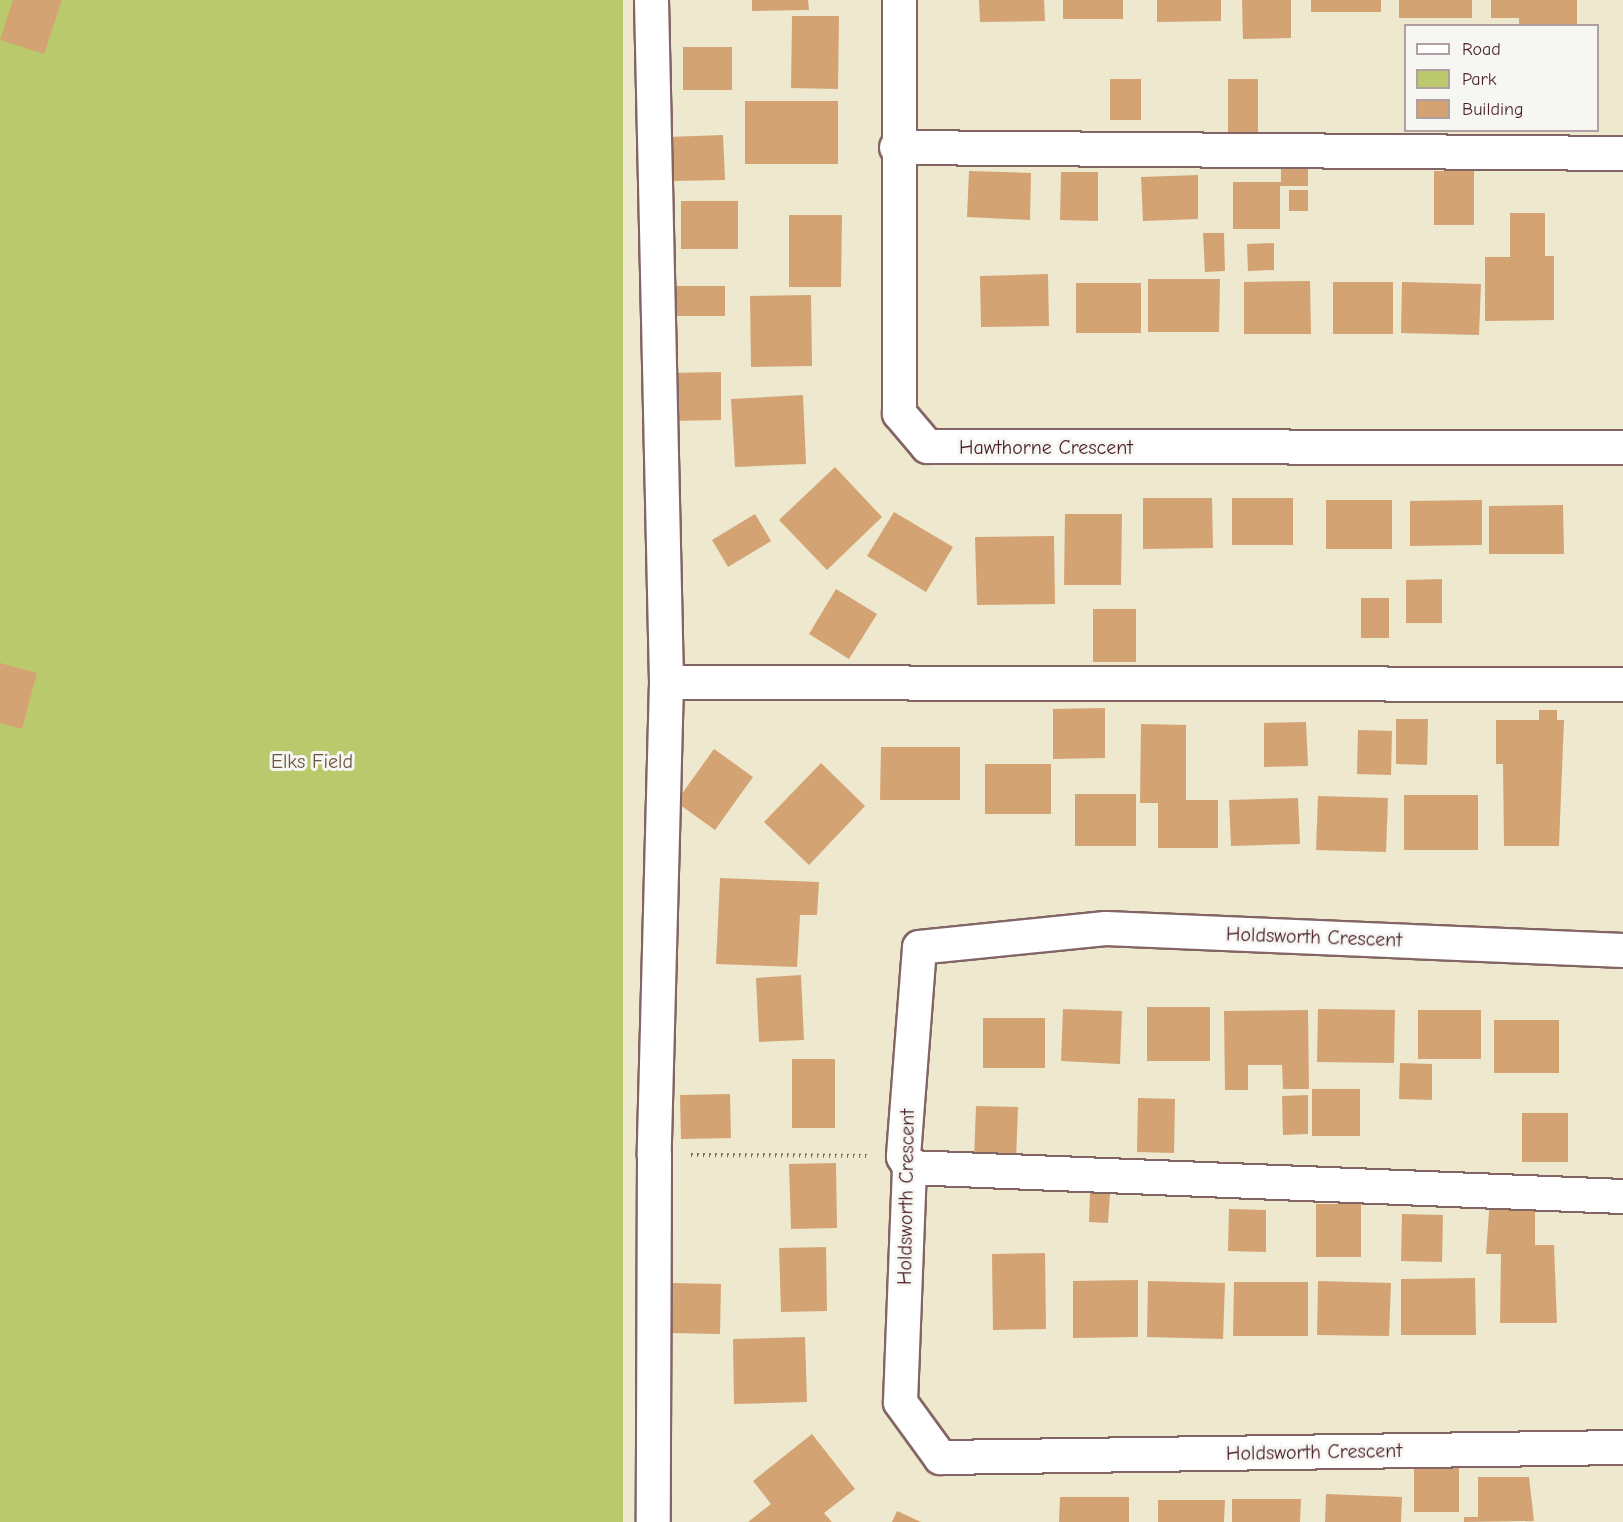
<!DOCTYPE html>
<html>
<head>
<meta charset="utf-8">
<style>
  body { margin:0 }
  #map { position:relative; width:1623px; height:1522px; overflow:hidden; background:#ede8ce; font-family:"Comic Neue",sans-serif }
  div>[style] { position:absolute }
  .green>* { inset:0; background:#bac96b }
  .building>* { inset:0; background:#d4a374 }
  .path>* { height:4px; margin-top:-2px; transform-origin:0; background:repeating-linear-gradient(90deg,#836564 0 1.5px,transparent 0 6px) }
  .roads { filter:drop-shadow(2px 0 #836564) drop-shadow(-2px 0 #836564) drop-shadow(0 2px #836564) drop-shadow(0 -2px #836564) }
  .minor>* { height:33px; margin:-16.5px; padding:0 16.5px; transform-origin:16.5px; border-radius:16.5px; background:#fff }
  span { translate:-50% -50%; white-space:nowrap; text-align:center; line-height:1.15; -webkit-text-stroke:6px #f6f6f2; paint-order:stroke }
  .street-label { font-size:20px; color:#4a1f2b }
  .park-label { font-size:20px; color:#6c523e }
  .legend { position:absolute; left:1404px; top:24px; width:195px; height:108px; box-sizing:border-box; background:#f6f6f2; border:2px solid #b1a0a2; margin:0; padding:8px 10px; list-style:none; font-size:18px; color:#4a1f2b }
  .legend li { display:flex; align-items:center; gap:12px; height:30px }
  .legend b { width:30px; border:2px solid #b1a0a2 }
</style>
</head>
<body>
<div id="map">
  <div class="green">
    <i style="clip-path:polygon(0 0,623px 0,623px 1522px,0 1522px)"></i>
  </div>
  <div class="building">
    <i style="clip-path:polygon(13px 0,62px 0,44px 54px,0 40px)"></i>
    <i style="clip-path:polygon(752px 0,808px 0,809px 10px,752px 11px)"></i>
    <i style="clip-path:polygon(979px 0,1044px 0,1045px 21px,980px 22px)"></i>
    <i style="clip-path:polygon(1063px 0,1123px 0,1123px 19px,1063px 19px)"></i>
    <i style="clip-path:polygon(1157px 0,1221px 0,1221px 21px,1157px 22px)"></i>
    <i style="clip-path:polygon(1242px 0,1291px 0,1291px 38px,1243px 39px)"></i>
    <i style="clip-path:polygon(1311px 0,1381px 0,1381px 12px,1311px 12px)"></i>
    <i style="clip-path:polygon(1399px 0,1472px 0,1472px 18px,1399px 18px)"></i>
    <i style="clip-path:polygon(1491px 0,1577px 0,1577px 25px,1519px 26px,1519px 18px,1491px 18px)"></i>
    <i style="clip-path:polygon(792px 16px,839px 16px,838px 89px,791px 88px)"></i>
    <i style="clip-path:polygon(683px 47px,732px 47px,732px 90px,683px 90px)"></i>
    <i style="clip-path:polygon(1110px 79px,1141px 79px,1141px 120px,1110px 120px)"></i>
    <i style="clip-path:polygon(1228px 79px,1258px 79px,1258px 133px,1228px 133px)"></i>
    <i style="clip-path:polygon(745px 101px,838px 101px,838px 164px,745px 164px)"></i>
    <i style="clip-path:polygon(723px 135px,725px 180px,669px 181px,668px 137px)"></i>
    <i style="clip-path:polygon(1281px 168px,1308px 168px,1308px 186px,1280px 186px,1280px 229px,1233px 229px,1233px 182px,1281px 182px)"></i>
    <i style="clip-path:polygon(969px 171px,1031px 173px,1030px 220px,967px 217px)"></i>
    <i style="clip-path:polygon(1434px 171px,1474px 171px,1474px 225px,1434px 225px)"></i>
    <i style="clip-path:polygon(1061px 172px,1098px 172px,1098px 221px,1060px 220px)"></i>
    <i style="clip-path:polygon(1198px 175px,1198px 219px,1143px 221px,1141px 177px)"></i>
    <i style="clip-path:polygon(1289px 190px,1308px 190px,1308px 211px,1289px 211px)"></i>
    <i style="clip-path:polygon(681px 201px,738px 201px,738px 249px,681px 249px)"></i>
    <i style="clip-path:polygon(1510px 213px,1545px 213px,1545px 256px,1554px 256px,1554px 320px,1485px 321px,1485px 257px,1510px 257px)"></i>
    <i style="clip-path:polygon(789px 215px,842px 215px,841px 287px,789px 287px)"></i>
    <i style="clip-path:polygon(1203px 233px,1224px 233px,1225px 271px,1205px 272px)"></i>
    <i style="clip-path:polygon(1274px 243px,1274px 270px,1248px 271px,1247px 244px)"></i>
    <i style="clip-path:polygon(1048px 274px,1049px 326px,981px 327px,980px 276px)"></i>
    <i style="clip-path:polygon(1148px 279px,1220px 279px,1219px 332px,1148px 332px)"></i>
    <i style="clip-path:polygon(1310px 281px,1311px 334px,1244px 334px,1244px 282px)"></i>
    <i style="clip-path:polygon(1333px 282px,1393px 282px,1393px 334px,1333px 334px)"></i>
    <i style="clip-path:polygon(1402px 282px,1481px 284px,1479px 335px,1401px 333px)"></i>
    <i style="clip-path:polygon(1076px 283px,1141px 283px,1141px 333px,1076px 333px)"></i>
    <i style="clip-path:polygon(672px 286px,725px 286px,725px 316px,672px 316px)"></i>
    <i style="clip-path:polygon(811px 295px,812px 366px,751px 367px,750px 296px)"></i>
    <i style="clip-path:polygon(721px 372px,721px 420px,671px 421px,670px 373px)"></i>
    <i style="clip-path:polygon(803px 395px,806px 464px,735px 467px,731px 399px)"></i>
    <i style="clip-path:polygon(835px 467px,882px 517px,827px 570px,779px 520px)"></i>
    <i style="clip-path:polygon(1143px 498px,1212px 498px,1213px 548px,1143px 549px)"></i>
    <i style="clip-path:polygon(1232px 498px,1293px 498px,1293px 545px,1232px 545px)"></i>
    <i style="clip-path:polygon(1326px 500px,1392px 500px,1392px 549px,1326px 549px)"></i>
    <i style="clip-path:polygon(1482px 500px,1482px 545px,1410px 546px,1410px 501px)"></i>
    <i style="clip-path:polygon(1563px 505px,1564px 554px,1489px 554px,1489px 506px)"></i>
    <i style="clip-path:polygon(894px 512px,953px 547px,926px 592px,867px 556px)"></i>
    <i style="clip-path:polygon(755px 514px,771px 541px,728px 567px,712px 540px)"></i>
    <i style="clip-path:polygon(1065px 514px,1122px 514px,1121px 585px,1064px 585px)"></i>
    <i style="clip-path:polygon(1054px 536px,1055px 604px,977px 605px,975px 537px)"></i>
    <i style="clip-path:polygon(1442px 579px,1442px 623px,1406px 623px,1406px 580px)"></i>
    <i style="clip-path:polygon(836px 589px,877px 614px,849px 659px,809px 634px)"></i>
    <i style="clip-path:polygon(1361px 598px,1389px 598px,1389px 638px,1361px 638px)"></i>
    <i style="clip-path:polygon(1093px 609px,1136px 609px,1136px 662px,1093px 662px)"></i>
    <i style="clip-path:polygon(0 663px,37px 673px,22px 729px,0 723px)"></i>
    <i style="clip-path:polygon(1105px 708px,1105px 758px,1053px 759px,1053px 709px)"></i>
    <i style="clip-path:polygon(1539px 710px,1557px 710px,1557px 720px,1564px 720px,1559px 846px,1504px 846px,1503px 764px,1496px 764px,1496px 720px,1539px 720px)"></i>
    <i style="clip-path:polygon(1396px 719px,1428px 719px,1427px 765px,1396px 764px)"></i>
    <i style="clip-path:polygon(1306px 722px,1308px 766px,1264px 767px,1264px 723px)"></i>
    <i style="clip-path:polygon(1141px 724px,1186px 725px,1186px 800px,1218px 800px,1218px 848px,1158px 848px,1158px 803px,1140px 803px)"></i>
    <i style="clip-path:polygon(1358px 730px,1392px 731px,1391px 775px,1357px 774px)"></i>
    <i style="clip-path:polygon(881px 747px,960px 747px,960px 800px,880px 800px)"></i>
    <i style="clip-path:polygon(714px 749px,753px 777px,715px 830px,676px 802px)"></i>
    <i style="clip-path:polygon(821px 763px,865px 806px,809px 865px,764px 822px)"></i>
    <i style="clip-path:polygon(985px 764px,1051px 764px,1051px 814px,985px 814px)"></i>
    <i style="clip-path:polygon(1075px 794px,1136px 794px,1136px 846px,1075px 846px)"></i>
    <i style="clip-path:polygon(1404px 795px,1478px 795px,1478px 850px,1404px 850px)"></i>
    <i style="clip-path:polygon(1318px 796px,1388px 798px,1386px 852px,1316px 850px)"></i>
    <i style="clip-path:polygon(1298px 798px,1300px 844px,1231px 846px,1229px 800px)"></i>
    <i style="clip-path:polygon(720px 878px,819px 882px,817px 915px,800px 915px,797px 967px,716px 964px)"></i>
    <i style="clip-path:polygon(801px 975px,804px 1040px,759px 1042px,756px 978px)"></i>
    <i style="clip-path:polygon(1147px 1007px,1210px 1007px,1210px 1061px,1147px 1061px)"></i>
    <i style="clip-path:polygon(1063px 1009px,1122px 1011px,1120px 1064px,1061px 1061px)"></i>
    <i style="clip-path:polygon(1318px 1009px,1395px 1010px,1394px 1063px,1317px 1062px)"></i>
    <i style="clip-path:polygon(1308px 1010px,1309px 1089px,1283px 1089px,1282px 1065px,1248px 1065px,1248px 1090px,1225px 1090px,1224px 1011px)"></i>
    <i style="clip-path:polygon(1418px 1010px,1481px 1010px,1481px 1059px,1418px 1059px)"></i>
    <i style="clip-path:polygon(983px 1018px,1045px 1018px,1045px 1068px,983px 1068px)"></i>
    <i style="clip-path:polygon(1494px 1020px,1559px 1020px,1559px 1073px,1494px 1073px)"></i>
    <i style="clip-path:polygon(792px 1059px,835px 1059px,835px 1128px,792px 1128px)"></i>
    <i style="clip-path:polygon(1400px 1063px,1432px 1064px,1432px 1100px,1399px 1099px)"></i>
    <i style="clip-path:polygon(1312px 1089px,1360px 1089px,1360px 1136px,1312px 1136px)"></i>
    <i style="clip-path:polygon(730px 1094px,731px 1138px,681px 1139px,680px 1095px)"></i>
    <i style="clip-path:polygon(1308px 1095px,1308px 1134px,1283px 1135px,1282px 1096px)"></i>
    <i style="clip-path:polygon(1138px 1098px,1175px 1099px,1174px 1153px,1137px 1152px)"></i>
    <i style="clip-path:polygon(976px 1106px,1018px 1107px,1016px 1161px,974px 1159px)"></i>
    <i style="clip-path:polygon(1522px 1113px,1568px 1113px,1568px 1162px,1522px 1162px)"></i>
    <i style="clip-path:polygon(836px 1163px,837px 1228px,791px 1229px,789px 1164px)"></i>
    <i style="clip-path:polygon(1090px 1192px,1110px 1193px,1108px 1223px,1089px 1222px)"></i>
    <i style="clip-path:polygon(1490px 1198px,1535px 1199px,1535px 1245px,1554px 1245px,1557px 1323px,1500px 1323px,1501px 1254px,1486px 1254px)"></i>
    <i style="clip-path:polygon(1316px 1204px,1361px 1204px,1361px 1257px,1316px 1257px)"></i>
    <i style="clip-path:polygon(1229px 1209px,1266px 1210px,1266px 1252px,1228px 1251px)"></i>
    <i style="clip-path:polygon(1402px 1214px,1443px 1215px,1442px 1262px,1401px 1261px)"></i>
    <i style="clip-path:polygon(826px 1247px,827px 1311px,781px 1312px,779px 1248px)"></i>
    <i style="clip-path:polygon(1045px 1253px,1046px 1329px,993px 1330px,992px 1254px)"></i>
    <i style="clip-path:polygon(1475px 1278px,1476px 1335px,1401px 1335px,1401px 1279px)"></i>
    <i style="clip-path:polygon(1138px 1280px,1138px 1337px,1073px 1338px,1073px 1281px)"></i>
    <i style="clip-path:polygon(1148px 1281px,1225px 1283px,1223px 1339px,1147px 1337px)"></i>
    <i style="clip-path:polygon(1318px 1281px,1391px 1283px,1389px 1336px,1317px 1335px)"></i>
    <i style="clip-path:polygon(1234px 1282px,1308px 1282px,1308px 1336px,1233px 1336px)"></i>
    <i style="clip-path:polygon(671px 1283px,721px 1284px,720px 1334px,671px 1333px)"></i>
    <i style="clip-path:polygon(805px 1337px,807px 1402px,734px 1404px,733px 1339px)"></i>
    <i style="clip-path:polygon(812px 1434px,855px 1489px,824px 1513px,832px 1522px,748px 1522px,771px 1504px,753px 1481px)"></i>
    <i style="clip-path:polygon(1414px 1465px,1459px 1465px,1459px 1512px,1414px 1512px)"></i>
    <i style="clip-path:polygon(1478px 1477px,1529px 1477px,1534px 1521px,1464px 1522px,1464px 1517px,1478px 1517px)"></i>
    <i style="clip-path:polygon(1326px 1494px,1402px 1497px,1401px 1522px,1325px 1522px)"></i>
    <i style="clip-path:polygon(1060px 1497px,1129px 1497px,1129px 1522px,1059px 1522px)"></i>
    <i style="clip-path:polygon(1232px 1499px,1301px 1499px,1300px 1522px,1232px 1522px)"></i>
    <i style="clip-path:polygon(1158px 1500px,1225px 1500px,1224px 1522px,1158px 1522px)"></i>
    <i style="clip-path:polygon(897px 1511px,921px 1522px,892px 1522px)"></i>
  </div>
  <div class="path">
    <i style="left:691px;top:1155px;width:178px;rotate:0.3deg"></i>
  </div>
  <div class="roads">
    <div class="minor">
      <i style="left:651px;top:0;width:682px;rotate:88.74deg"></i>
      <i style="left:666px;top:682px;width:473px;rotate:91.5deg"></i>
      <i style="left:654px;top:1155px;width:367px;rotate:90.2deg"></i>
      <i style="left:899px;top:0;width:413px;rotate:90deg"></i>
      <i style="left:899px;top:413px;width:43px;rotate:49.7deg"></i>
      <i style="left:927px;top:446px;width:696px;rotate:0.08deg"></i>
      <i style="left:896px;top:147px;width:727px;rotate:0.47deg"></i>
      <i style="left:666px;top:682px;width:957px;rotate:0.12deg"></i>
      <i style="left:1623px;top:950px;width:518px;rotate:-177.57deg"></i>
      <i style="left:1105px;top:928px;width:187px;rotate:174.2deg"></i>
      <i style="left:919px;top:947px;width:210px;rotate:94.4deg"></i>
      <i style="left:903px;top:1156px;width:13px;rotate:61deg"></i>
      <i style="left:909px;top:1167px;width:235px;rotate:92.2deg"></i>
      <i style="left:900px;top:1402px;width:68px;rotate:54deg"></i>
      <i style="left:940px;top:1457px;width:683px;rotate:-0.84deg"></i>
      <i style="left:909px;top:1167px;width:715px;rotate:2.33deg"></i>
    </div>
  </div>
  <div class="street-label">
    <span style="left:1046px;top:447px">Hawthorne Crescent</span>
    <span style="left:1314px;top:937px;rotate:2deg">Holdsworth Crescent</span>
    <span style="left:906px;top:1197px;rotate:-89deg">Holdsworth Crescent</span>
    <span style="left:1314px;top:1452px;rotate:-1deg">Holdsworth Crescent</span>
  </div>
  <div class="park-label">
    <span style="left:312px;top:761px">Elks Field</span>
  </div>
  <ul class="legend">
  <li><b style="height:8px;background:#fff"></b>Road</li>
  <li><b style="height:16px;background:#bac96b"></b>Park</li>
  <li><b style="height:16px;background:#d4a374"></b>Building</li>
  </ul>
</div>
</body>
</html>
